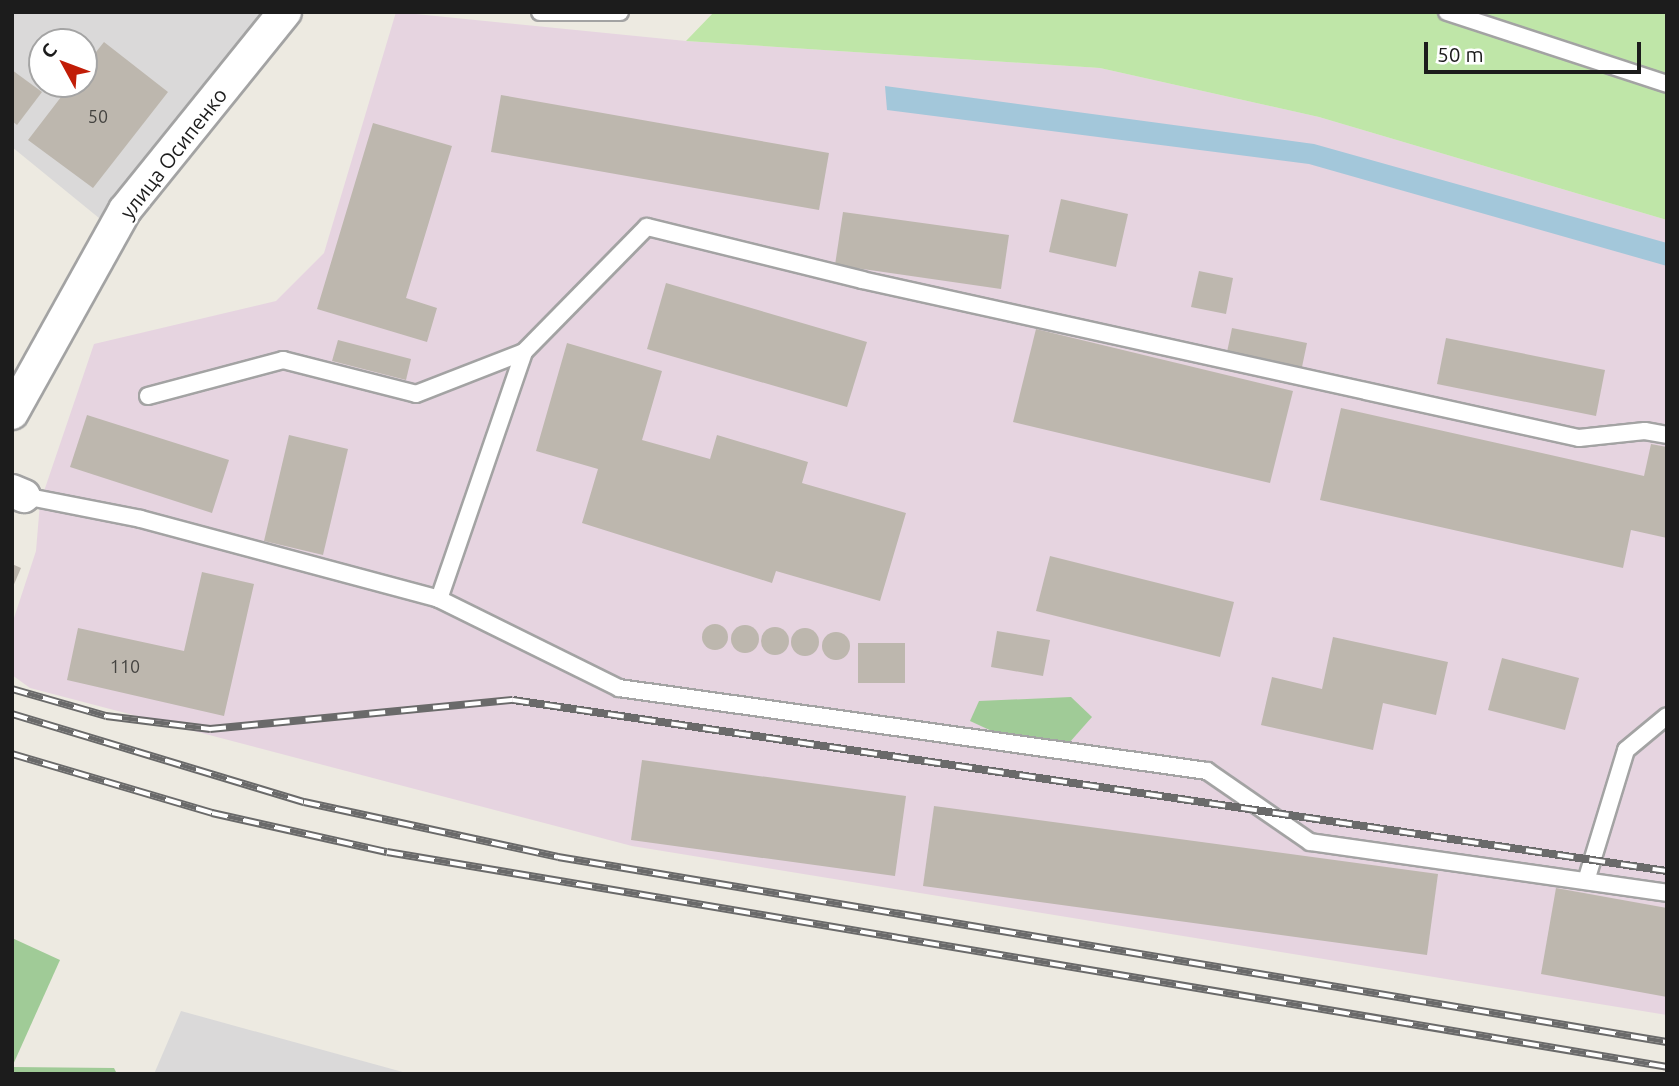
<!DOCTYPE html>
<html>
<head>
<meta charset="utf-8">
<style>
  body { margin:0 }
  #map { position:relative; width:1679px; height:1086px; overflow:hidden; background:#edeae1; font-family:Ubuntu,sans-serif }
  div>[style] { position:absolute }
  .residential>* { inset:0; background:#dad9d9 }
  .industrial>* { inset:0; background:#e6d4e0 }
  .grass>* { inset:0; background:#bfe6a8 }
  .forest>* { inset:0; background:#a0cb97 }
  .water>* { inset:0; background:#a3c7da }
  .building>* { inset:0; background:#bdb7ae }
  .round { border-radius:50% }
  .roads { filter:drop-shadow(2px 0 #a3a3a3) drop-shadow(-2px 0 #a3a3a3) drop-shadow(0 2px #a3a3a3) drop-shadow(0 -2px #a3a3a3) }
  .service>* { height:16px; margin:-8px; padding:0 8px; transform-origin:8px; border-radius:8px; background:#fff }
  .minor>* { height:32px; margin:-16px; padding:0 16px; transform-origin:16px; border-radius:16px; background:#fff }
  .rail>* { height:8px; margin-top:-4px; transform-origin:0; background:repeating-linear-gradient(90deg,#fff 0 16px,#6a6a6a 0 32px); box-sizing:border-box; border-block:2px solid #6a6a6a }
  span { translate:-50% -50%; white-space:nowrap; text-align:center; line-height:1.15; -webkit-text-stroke:5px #fff; paint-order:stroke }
  .number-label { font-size:18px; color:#444340 }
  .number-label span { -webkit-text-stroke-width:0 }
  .street-label { font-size:21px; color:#1c1c1c }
  .frame { position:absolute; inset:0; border:14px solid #1c1c1c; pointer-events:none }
  .north { position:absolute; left:28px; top:28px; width:70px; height:70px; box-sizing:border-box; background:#fff; border:2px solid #a4a4a4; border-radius:50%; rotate:311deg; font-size:19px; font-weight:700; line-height:28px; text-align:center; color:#1c1c1c }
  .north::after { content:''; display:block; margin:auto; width:24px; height:32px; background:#c11d07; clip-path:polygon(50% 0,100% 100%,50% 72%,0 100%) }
  .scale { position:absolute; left:1424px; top:42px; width:217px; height:32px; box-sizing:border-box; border:4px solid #1c1c1c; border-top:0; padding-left:9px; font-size:21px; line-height:24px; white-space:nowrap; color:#1c1c1c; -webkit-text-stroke:5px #fff; paint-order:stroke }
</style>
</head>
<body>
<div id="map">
  <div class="residential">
    <i style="clip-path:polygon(evenodd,12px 12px,264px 12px,99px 218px,12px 147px,12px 12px,42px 42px,84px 42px,84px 84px,42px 84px,42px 42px)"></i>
    <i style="clip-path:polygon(181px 1011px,410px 1074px,154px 1074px)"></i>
  </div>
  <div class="industrial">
    <i style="clip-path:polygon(396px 12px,686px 41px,1100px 68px,1319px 117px,1667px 220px,1667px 1015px,632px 846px,30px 688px,12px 675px,12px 624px,36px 551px,40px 503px,94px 344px,276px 301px,324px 253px)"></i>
  </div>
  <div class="grass">
    <i style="clip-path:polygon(714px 12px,1667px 12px,1667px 220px,1319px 117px,1100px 68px,686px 41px)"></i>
  </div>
  <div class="forest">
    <i style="clip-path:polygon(1071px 697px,1092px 717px,1069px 743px,994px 732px,970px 721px,979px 701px)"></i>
    <i style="clip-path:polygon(12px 938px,60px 960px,12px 1067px)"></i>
    <i style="clip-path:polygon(12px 1067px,114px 1068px,117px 1074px,12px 1074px)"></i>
  </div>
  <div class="water">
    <i style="clip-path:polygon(885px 86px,1314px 144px,1667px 243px,1667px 266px,1309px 164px,887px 110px)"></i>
  </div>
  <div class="building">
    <i style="clip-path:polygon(104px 42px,168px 92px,93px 188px,28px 140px,71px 84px,84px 84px,84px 67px)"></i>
    <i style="clip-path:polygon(12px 70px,42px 92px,17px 125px,12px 121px)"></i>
    <i style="clip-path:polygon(501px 95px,829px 153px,819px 210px,491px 152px)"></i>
    <i style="clip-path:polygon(373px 123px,452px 146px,406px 298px,437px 308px,427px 342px,317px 309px)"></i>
    <i style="clip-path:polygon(1061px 199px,1128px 214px,1116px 267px,1049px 252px)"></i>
    <i style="clip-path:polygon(843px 212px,1009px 235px,1001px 289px,835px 265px)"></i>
    <i style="clip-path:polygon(1199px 271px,1233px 278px,1226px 314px,1191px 307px)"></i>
    <i style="clip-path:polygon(666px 283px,867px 342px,847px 407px,647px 349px)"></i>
    <i style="clip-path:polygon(1232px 328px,1307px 343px,1302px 367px,1227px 352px)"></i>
    <i style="clip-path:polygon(1036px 329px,1293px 391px,1270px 483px,1013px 422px)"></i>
    <i style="clip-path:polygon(1446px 338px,1605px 370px,1596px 416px,1437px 384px)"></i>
    <i style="clip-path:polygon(338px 340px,411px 359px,406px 380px,332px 361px)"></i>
    <i style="clip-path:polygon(567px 343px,662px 371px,642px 440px,710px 459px,717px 435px,808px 462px,802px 483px,906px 513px,880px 601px,776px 571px,772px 583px,582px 523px,598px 469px,536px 451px)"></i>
    <i style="clip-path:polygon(1341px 408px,1644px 476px,1651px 444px,1667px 447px,1667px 538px,1631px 530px,1623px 568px,1320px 500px)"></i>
    <i style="clip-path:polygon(87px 415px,229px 460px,212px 513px,70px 467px)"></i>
    <i style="clip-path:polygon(289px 435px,348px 449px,323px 555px,264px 541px)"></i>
    <i style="clip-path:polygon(1050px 556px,1234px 602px,1220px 657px,1036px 611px)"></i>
    <i style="clip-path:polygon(12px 564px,21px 568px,12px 589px)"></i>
    <i style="clip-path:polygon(202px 572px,254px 584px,224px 716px,67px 680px,78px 628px,184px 651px)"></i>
    <i class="round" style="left:702px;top:624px;width:26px;height:26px"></i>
    <i class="round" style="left:731px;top:625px;width:28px;height:28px"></i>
    <i class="round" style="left:761px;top:627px;width:28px;height:28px"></i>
    <i class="round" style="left:791px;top:628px;width:28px;height:28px"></i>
    <i style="clip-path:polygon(997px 631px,1050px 640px,1043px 676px,991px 667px)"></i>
    <i class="round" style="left:822px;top:632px;width:28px;height:28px"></i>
    <i style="clip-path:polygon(1333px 637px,1448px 662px,1436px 715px,1383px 703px,1373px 750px,1261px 725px,1272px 677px,1322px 689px)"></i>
    <i style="clip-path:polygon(858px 643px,905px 643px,905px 683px,858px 683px)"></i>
    <i style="clip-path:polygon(1502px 658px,1579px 678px,1565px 730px,1488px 710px)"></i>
    <i style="clip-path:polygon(642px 760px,906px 796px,895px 876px,631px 840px)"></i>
    <i style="clip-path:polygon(934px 806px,1438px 874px,1427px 955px,923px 886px)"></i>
    <i style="clip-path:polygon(1556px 888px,1667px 908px,1667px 997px,1541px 974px)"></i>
  </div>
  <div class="roads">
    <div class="service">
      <i style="left:540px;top:12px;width:80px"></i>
      <i style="left:1447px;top:12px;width:231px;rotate:18.1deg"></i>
      <i style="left:148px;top:396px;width:140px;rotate:-14.9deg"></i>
      <i style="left:283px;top:360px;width:137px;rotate:14.3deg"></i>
      <i style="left:416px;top:394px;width:116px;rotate:-21.3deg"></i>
      <i style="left:24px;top:496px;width:119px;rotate:11.1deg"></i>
      <i style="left:141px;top:519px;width:309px;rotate:15deg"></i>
      <i style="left:439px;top:599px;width:201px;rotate:26.3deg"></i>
      <i style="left:619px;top:688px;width:594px;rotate:8.03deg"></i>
      <i style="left:1207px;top:771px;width:125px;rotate:34.6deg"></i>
      <i style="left:1310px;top:842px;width:361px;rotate:8.1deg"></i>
      <i style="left:439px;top:599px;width:261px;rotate:-71deg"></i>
      <i style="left:524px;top:352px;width:175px;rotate:-45.5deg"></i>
      <i style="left:647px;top:227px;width:221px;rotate:13.8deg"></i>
      <i style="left:862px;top:280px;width:734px;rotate:12.43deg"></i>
      <i style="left:1579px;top:438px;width:66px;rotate:-6.1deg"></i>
      <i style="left:1645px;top:431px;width:22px;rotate:10deg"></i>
      <i style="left:1586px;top:881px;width:137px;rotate:-73deg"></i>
      <i style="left:1626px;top:750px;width:53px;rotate:-39.7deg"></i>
    </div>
    <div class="minor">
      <i style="left:12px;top:413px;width:232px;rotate:-60.9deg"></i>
      <i style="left:125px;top:210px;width:255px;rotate:-51.1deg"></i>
      <i style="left:12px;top:491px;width:13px;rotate:23deg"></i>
    </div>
  </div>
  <div class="rail">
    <i style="left:12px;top:689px;width:98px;rotate:16deg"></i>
    <i style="left:106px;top:716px;width:105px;rotate:7.1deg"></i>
    <i style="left:210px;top:729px;width:304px;rotate:-5.5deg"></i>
    <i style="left:513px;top:700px;width:1167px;rotate:8.43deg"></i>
    <i style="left:12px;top:714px;width:305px;rotate:16.8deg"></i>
    <i style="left:304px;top:802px;width:260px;rotate:12.2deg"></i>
    <i style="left:558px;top:857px;width:1124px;rotate:9.47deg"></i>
    <i style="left:12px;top:754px;width:209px;rotate:16.4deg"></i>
    <i style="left:212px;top:813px;width:179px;rotate:12.6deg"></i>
    <i style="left:387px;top:852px;width:1298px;rotate:9.53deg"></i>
  </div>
  <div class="number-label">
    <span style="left:98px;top:116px">50</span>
    <span style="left:125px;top:666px">110</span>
  </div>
  <div class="street-label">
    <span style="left:173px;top:153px;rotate:-52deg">улица Осипенко</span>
  </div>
  <div class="frame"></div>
  <div class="north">С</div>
  <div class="scale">50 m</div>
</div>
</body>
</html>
